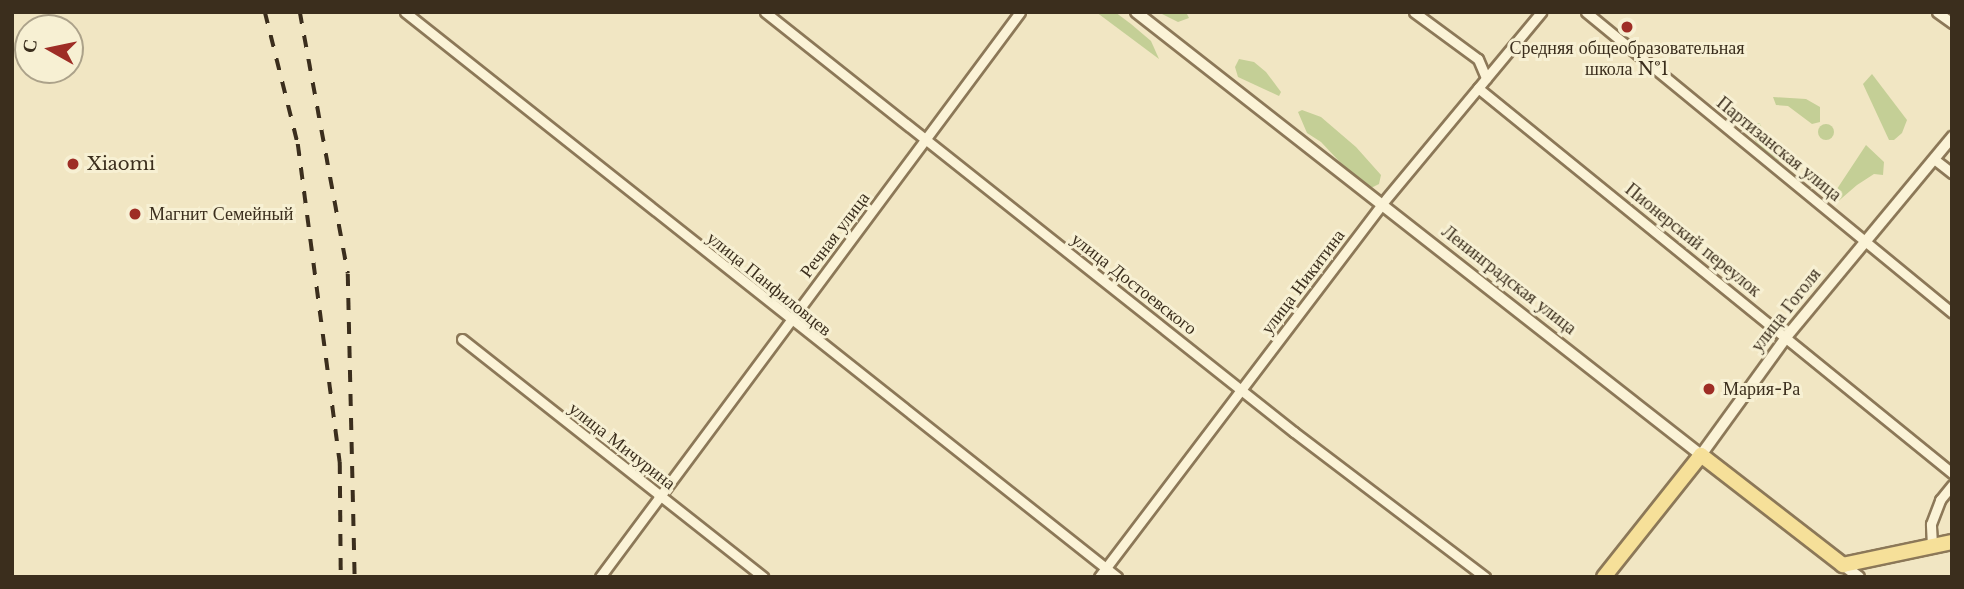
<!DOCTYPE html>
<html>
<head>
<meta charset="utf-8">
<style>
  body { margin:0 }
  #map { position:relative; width:1964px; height:589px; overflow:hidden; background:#f1e6c3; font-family:"Libre Baskerville",serif }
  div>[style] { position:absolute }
  .green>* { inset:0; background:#c4cf96 }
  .round { border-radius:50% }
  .roads { filter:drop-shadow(2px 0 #8c7858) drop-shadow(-2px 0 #8c7858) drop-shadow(0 2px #8c7858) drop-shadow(0 -2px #8c7858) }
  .minor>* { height:9px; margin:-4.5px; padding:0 4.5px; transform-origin:4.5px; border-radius:4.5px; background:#fbf3d7 }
  .tertiary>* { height:10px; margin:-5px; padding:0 5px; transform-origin:5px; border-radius:5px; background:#fbf3d7 }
  .primary>* { height:14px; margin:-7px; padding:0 7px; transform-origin:7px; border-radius:7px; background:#f6e099 }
  .rail>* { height:3.5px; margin-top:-1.75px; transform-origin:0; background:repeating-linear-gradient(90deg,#3b2e1d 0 12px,transparent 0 24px) }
  .dots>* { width:19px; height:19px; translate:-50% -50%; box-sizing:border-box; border:4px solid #f7f0d3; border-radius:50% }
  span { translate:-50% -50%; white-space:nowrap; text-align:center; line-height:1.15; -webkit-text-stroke:6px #f7f0d3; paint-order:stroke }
  .poi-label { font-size:18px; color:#3b2e1d }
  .left { translate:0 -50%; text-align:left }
  .street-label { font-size:18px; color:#3b2e1d }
  .frame { position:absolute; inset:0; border:14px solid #3b2e1d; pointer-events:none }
  .north { position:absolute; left:14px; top:14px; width:70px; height:70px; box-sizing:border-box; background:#f7f0d3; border:2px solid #aca28a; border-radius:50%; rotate:279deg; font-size:19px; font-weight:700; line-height:28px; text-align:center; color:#3b2e1d }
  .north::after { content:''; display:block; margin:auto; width:24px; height:32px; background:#9e2d25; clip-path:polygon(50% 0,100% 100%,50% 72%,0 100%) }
</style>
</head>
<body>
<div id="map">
  <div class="green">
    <i style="clip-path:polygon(1096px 12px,1115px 12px,1131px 24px,1151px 41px,1159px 59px)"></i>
    <i style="clip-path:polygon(1158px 12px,1186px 12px,1189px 18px,1178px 22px)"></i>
    <i style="clip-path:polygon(1239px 59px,1254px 62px,1266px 72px,1281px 92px,1279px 96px,1238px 77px,1235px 67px)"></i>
    <i style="clip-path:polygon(1872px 74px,1907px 120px,1902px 133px,1894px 140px,1889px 140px,1863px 84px)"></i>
    <i style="clip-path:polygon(1773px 97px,1806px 99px,1820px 107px,1820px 122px,1812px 124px,1788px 106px,1776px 105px)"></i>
    <i style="clip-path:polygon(1302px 110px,1321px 117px,1356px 147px,1381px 175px,1379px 184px,1371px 188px,1355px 178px,1321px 142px,1307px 133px,1298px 112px)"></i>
    <i style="clip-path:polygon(1751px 123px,1760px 123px,1763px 132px,1779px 144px,1779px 161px,1759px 146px,1751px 135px)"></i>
    <i class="round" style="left:1818px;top:124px;width:16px;height:16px"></i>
    <i style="clip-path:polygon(1866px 145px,1884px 162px,1883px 175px,1874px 174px,1857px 185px,1835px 204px,1833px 195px)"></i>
  </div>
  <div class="roads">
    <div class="minor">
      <i style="left:405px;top:12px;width:909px;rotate:38.43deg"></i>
      <i style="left:765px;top:12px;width:675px;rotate:38.45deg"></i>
      <i style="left:1294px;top:432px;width:240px;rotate:37.2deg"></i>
      <i style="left:1414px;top:12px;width:79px;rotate:36.3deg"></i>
      <i style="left:1478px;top:59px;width:21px;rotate:67deg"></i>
      <i style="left:1586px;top:12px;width:474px;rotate:39.4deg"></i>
      <i style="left:1937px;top:12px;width:19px;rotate:36deg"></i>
      <i style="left:1478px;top:88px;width:611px;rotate:39.08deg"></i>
      <i style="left:1934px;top:159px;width:23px;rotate:38deg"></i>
      <i style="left:462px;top:339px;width:384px;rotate:38.3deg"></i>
      <i style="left:1932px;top:545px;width:21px;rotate:-93deg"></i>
      <i style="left:1931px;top:524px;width:26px;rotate:-69deg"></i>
      <i style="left:1940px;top:500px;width:19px;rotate:-51deg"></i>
      <i style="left:600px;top:577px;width:704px;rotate:-53.37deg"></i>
      <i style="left:1099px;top:577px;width:467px;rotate:-52.8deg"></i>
      <i style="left:1381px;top:205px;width:251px;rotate:-50.3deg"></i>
    </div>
    <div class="tertiary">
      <i style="left:1136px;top:12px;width:718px;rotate:38.1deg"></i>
      <i style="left:1701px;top:455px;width:147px;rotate:-54.1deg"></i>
      <i style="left:1787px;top:336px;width:259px;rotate:-50.3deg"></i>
      <i style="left:1843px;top:565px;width:20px;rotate:37deg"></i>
    </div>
    <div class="primary">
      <i style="left:1604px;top:577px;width:156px;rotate:-51.5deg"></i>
      <i style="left:1701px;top:455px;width:180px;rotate:37.8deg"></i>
      <i style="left:1843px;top:565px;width:111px;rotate:-11.9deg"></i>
    </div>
  </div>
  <div class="rail">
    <i style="left:265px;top:12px;width:136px;rotate:76deg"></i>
    <i style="left:298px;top:144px;width:321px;rotate:82.5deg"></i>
    <i style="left:340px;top:462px;width:115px;rotate:89.5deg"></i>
    <i style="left:300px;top:12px;width:266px;rotate:79.6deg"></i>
    <i style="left:348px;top:274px;width:303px;rotate:88.7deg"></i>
  </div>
  <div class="dots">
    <i style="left:1627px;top:27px;background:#9e2d25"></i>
    <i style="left:73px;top:164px;background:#9e2d25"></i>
    <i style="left:135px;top:214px;background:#9e2d25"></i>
    <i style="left:1709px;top:389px;background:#9e2d25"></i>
  </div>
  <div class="poi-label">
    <span style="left:1627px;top:59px">Средняя общеобразовательная<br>школа №1</span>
    <span class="left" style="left:87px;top:164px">Xiaomi</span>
    <span class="left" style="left:149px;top:214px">Магнит Семейный</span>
    <span class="left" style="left:1723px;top:389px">Мария-Ра</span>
  </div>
  <div class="street-label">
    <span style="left:1779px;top:149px;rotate:39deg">Партизанская улица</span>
    <span style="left:835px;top:235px;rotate:-53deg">Речная улица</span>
    <span style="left:1693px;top:240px;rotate:39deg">Пионерский переулок</span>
    <span style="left:1509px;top:280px;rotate:38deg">Ленинградская улица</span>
    <span style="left:1303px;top:282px;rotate:-53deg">улица Никитина</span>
    <span style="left:769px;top:284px;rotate:39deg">улица Панфиловцев</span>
    <span style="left:1134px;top:284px;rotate:38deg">улица Достоевского</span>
    <span style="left:1786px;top:310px;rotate:-52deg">улица Гоголя</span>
    <span style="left:622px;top:446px;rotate:38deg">улица Мичурина</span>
  </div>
  <div class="frame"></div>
  <div class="north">С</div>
</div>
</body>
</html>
